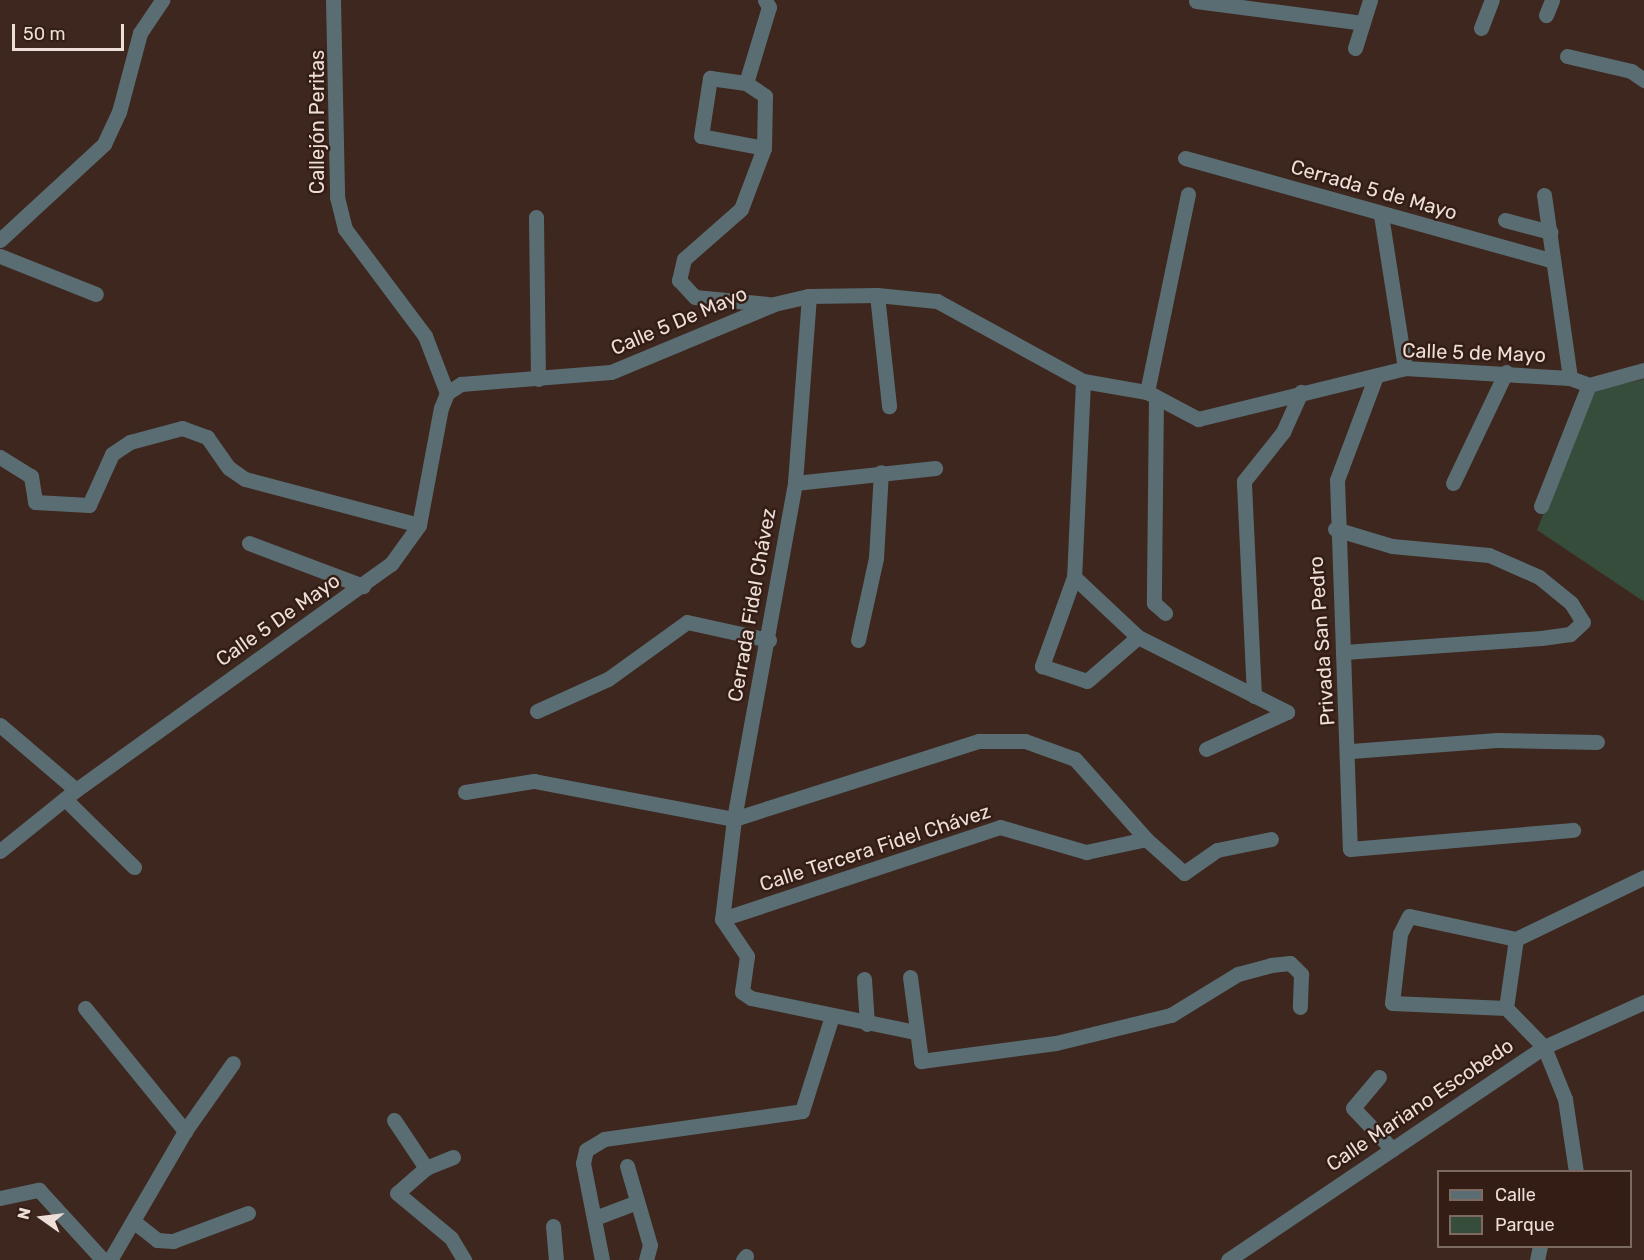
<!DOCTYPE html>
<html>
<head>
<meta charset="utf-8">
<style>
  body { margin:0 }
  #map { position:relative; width:1644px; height:1260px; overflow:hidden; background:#3d271e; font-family:Rubik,sans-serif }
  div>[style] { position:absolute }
  .green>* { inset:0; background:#374d3c }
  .minor>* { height:15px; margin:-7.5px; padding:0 7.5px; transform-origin:7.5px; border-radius:7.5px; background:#5a6d73 }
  span { translate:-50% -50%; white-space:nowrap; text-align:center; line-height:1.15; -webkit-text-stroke:5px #331d14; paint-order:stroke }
  .street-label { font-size:20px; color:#edded8 }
  .legend { position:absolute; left:1437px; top:1170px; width:195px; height:78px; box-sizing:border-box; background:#331d14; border:2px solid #7d6a62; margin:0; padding:8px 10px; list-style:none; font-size:18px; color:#edded8 }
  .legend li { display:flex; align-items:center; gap:12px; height:30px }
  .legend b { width:30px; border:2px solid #7d6a62 }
  .north { position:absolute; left:12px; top:1188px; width:60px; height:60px; -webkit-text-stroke:4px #331d14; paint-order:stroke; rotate:284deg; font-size:16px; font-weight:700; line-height:24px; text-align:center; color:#edded8 }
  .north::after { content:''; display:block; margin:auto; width:21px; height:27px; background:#edded8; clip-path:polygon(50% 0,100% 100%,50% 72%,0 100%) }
  .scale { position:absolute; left:12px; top:24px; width:112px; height:27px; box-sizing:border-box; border:3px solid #edded8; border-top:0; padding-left:8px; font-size:18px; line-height:21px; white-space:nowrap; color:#edded8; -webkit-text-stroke:4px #331d14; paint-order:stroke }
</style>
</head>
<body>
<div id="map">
  <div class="green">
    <i style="clip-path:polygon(1644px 379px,1644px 600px,1643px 601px,1537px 530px,1592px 391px)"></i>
  </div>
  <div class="minor">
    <i style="left:333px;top:0;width:197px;rotate:88.8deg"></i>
    <i style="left:337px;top:197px;width:33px;rotate:76deg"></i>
    <i style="left:345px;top:229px;width:134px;rotate:53.2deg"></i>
    <i style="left:425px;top:336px;width:61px;rotate:68.9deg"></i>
    <i style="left:1196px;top:1px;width:168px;rotate:7.5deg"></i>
    <i style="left:1546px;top:15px;width:16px;rotate:-68deg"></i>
    <i style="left:1481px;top:28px;width:30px;rotate:-69deg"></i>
    <i style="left:1355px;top:48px;width:50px;rotate:-72.6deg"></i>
    <i style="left:1567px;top:56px;width:66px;rotate:13.2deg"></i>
    <i style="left:1631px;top:71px;width:16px;rotate:35deg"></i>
    <i style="left:746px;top:83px;width:79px;rotate:-73.2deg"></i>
    <i style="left:769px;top:7px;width:8px;rotate:-120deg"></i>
    <i style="left:764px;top:148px;width:64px;rotate:-169.2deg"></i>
    <i style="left:701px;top:136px;width:59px;rotate:-81.2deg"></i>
    <i style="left:710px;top:78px;width:36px;rotate:8deg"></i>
    <i style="left:746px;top:83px;width:23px;rotate:34deg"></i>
    <i style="left:765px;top:96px;width:52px;rotate:91.1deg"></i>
    <i style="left:764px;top:148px;width:65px;rotate:110.7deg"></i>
    <i style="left:741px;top:209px;width:76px;rotate:138.7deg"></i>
    <i style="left:684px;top:259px;width:22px;rotate:103deg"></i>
    <i style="left:679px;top:280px;width:23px;rotate:47deg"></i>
    <i style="left:695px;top:297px;width:73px;rotate:5.5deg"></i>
    <i style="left:1185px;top:158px;width:382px;rotate:15.6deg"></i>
    <i style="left:1544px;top:195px;width:185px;rotate:81.9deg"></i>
    <i style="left:1381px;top:215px;width:155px;rotate:81.1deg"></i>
    <i style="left:536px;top:217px;width:162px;rotate:89.3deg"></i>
    <i style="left:1505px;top:220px;width:47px;rotate:14.9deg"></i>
    <i style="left:0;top:240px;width:142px;rotate:-42.7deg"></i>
    <i style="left:104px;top:144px;width:35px;rotate:-65deg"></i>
    <i style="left:119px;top:112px;width:82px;rotate:-75.1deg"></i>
    <i style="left:140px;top:33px;width:40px;rotate:-56deg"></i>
    <i style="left:0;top:256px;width:103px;rotate:21.6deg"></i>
    <i style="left:877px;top:295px;width:112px;rotate:83.8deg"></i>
    <i style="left:809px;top:296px;width:188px;rotate:94.3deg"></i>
    <i style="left:795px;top:483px;width:341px;rotate:100.3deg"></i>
    <i style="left:734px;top:819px;width:101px;rotate:96.8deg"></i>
    <i style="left:722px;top:919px;width:45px;rotate:56deg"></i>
    <i style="left:747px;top:956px;width:36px;rotate:98deg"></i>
    <i style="left:742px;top:992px;width:11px;rotate:34deg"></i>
    <i style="left:751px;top:998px;width:167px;rotate:11.7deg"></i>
    <i style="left:1376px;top:376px;width:111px;rotate:110.6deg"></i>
    <i style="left:1337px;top:480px;width:369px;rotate:88deg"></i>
    <i style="left:1350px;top:849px;width:224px;rotate:-4.9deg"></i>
    <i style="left:1083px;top:381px;width:196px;rotate:92.6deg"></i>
    <i style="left:1074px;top:577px;width:95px;rotate:109.8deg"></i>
    <i style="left:1042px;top:666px;width:47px;rotate:18.4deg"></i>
    <i style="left:1087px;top:681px;width:67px;rotate:-40.8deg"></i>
    <i style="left:1147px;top:392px;width:202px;rotate:-78.3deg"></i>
    <i style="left:1156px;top:397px;width:206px;rotate:90.6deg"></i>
    <i style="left:1154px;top:603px;width:15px;rotate:42deg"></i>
    <i style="left:0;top:457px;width:36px;rotate:32deg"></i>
    <i style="left:31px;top:476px;width:26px;rotate:81deg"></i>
    <i style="left:35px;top:502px;width:54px;rotate:3.2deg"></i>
    <i style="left:89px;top:505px;width:56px;rotate:-65.7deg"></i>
    <i style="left:112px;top:454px;width:22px;rotate:-34deg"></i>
    <i style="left:130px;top:442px;width:54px;rotate:-15.1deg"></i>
    <i style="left:182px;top:428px;width:27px;rotate:20deg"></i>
    <i style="left:207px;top:437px;width:38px;rotate:55deg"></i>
    <i style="left:229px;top:468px;width:19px;rotate:35deg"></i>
    <i style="left:245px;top:479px;width:180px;rotate:14.8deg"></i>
    <i style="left:795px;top:483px;width:141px;rotate:-6.1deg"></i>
    <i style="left:1453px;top:483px;width:123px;rotate:-64.5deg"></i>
    <i style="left:1541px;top:506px;width:130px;rotate:-68.4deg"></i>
    <i style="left:1335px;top:529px;width:59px;rotate:16.6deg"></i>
    <i style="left:1392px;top:546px;width:97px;rotate:5.3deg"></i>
    <i style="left:1489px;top:555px;width:55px;rotate:23.7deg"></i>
    <i style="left:1539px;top:577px;width:41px;rotate:39.1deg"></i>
    <i style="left:1571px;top:603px;width:22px;rotate:58deg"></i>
    <i style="left:1583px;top:622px;width:18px;rotate:137deg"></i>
    <i style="left:1570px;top:634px;width:29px;rotate:172deg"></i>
    <i style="left:1541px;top:638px;width:197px;rotate:175.9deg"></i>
    <i style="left:249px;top:543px;width:122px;rotate:20.7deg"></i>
    <i style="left:1074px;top:577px;width:88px;rotate:43.2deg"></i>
    <i style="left:1138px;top:637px;width:167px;rotate:26.7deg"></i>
    <i style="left:858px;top:640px;width:84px;rotate:-77.6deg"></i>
    <i style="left:876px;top:558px;width:86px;rotate:-86.7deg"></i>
    <i style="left:1254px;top:696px;width:215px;rotate:-92.7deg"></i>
    <i style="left:1244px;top:481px;width:63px;rotate:-51.5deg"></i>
    <i style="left:1283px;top:432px;width:44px;rotate:-65.8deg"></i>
    <i style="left:537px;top:711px;width:78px;rotate:-24.3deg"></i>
    <i style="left:608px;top:679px;width:97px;rotate:-35.8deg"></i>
    <i style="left:687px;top:622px;width:84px;rotate:12.4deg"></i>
    <i style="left:0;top:725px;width:100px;rotate:40.5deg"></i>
    <i style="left:1206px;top:749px;width:89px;rotate:-24.6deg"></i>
    <i style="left:1351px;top:751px;width:146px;rotate:-4.3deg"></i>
    <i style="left:1497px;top:740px;width:100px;rotate:1.1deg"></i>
    <i style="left:465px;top:792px;width:70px;rotate:-9.1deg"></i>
    <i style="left:534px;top:781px;width:204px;rotate:10.8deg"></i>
    <i style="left:734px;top:819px;width:257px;rotate:-17.7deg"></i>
    <i style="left:979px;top:741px;width:46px"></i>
    <i style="left:1025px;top:741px;width:53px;rotate:19.8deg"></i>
    <i style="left:1075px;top:759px;width:107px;rotate:48.4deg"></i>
    <i style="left:1146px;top:839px;width:51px;rotate:41.8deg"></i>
    <i style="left:1184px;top:873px;width:40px;rotate:-34.9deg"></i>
    <i style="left:1217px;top:850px;width:55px;rotate:-11.5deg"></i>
    <i style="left:65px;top:799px;width:97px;rotate:44.6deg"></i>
    <i style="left:0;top:851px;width:97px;rotate:-38.8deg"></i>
    <i style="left:76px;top:790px;width:388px;rotate:-35.7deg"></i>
    <i style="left:391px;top:564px;width:48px;rotate:-54.3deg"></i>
    <i style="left:419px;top:525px;width:119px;rotate:-79.4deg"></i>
    <i style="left:441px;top:408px;width:16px;rotate:-68deg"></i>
    <i style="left:447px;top:393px;width:17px;rotate:-33deg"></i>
    <i style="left:461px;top:384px;width:150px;rotate:-4.6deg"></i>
    <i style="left:611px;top:372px;width:177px;rotate:-22.6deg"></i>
    <i style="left:774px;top:304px;width:36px;rotate:-13deg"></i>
    <i style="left:809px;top:296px;width:68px;rotate:-0.8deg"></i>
    <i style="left:877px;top:295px;width:60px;rotate:5.7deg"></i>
    <i style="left:937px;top:301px;width:166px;rotate:28.7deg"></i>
    <i style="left:1083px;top:381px;width:65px;rotate:9.8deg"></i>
    <i style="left:1147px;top:392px;width:58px;rotate:27.9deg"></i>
    <i style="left:1198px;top:419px;width:213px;rotate:-13.8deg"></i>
    <i style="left:1405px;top:368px;width:165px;rotate:3.5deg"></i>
    <i style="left:1570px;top:378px;width:20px;rotate:20deg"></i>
    <i style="left:1589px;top:385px;width:57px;rotate:-15.3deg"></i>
    <i style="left:722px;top:919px;width:293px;rotate:-18.3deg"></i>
    <i style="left:1000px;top:827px;width:90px;rotate:16.2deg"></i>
    <i style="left:1086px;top:852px;width:61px;rotate:-12.2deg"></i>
    <i style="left:1516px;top:939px;width:109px;rotate:-167.9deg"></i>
    <i style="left:1409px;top:916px;width:20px;rotate:117deg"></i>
    <i style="left:1400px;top:934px;width:69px;rotate:96.6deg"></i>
    <i style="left:1392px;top:1003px;width:114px;rotate:2.5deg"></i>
    <i style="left:1506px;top:1008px;width:54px;rotate:45.7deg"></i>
    <i style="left:1544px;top:1047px;width:56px;rotate:68deg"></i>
    <i style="left:1565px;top:1099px;width:74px;rotate:81.4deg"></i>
    <i style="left:1516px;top:939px;width:142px;rotate:-25.8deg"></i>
    <i style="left:910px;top:977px;width:85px;rotate:82.5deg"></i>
    <i style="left:921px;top:1061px;width:136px;rotate:-7.6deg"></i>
    <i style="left:1056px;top:1043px;width:118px;rotate:-13.7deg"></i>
    <i style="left:1171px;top:1015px;width:79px;rotate:-31.5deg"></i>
    <i style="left:1238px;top:974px;width:34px;rotate:-15deg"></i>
    <i style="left:1271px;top:965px;width:19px;rotate:-6deg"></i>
    <i style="left:1290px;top:963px;width:16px;rotate:45deg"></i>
    <i style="left:1301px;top:974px;width:33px;rotate:92deg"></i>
    <i style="left:864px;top:979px;width:45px;rotate:86.2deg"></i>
    <i style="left:85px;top:1008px;width:159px;rotate:50.9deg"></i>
    <i style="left:1506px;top:1008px;width:70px;rotate:-81.8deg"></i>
    <i style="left:1379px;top:1077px;width:40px;rotate:130deg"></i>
    <i style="left:1353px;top:1108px;width:57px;rotate:46.4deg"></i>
    <i style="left:394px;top:1120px;width:58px;rotate:56.3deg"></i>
    <i style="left:453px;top:1157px;width:29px;rotate:158deg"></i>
    <i style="left:426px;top:1168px;width:38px;rotate:139deg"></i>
    <i style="left:397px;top:1193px;width:70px;rotate:39.8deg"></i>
    <i style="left:451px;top:1238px;width:26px;rotate:59deg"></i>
    <i style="left:627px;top:1166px;width:82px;rotate:73.8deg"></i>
    <i style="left:650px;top:1245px;width:16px;rotate:105deg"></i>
    <i style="left:0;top:1198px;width:40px;rotate:-12deg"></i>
    <i style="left:39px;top:1190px;width:95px;rotate:47.6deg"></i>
    <i style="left:595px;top:1218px;width:45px;rotate:-20.9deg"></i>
    <i style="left:133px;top:1221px;width:31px;rotate:38deg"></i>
    <i style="left:157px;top:1240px;width:16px;rotate:4deg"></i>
    <i style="left:173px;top:1241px;width:80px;rotate:-20.5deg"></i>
    <i style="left:553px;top:1226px;width:34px;rotate:85deg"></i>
    <i style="left:110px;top:1260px;width:149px;rotate:-59.8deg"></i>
    <i style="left:185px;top:1131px;width:83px;rotate:-54.8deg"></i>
    <i style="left:602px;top:1260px;width:99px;rotate:-101.1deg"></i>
    <i style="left:583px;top:1163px;width:13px;rotate:-77deg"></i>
    <i style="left:586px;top:1150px;width:21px;rotate:-31deg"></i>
    <i style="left:604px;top:1139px;width:200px;rotate:-8deg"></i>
    <i style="left:802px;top:1111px;width:100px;rotate:-72.5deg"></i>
    <i style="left:743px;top:1260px;width:5px;rotate:-53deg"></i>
    <i style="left:1228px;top:1260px;width:381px;rotate:-34deg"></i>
    <i style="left:1544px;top:1047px;width:110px;rotate:-24.2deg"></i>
    <i style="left:1537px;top:1260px;width:14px;rotate:-78deg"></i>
  </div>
  <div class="street-label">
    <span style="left:317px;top:122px;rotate:-90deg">Callejón Peritas</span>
    <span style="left:1374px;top:190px;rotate:16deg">Cerrada 5 de Mayo</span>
    <span style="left:679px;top:321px;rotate:-23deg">Calle 5 De Mayo</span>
    <span style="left:1474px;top:353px;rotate:2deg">Calle 5 de Mayo</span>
    <span style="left:752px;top:605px;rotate:-80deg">Cerrada Fidel Chávez</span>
    <span style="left:278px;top:620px;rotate:-35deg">Calle 5 De Mayo</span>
    <span style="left:1322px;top:641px;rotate:-94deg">Privada San Pedro</span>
    <span style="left:875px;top:848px;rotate:-18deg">Calle Tercera Fidel Chávez</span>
    <span style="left:1420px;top:1105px;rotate:-34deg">Calle Mariano Escobedo</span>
  </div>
  <ul class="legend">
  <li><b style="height:8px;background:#5a6d73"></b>Calle</li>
  <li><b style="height:16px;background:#374d3c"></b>Parque</li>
  </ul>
  <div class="north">N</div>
  <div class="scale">50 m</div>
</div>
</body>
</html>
